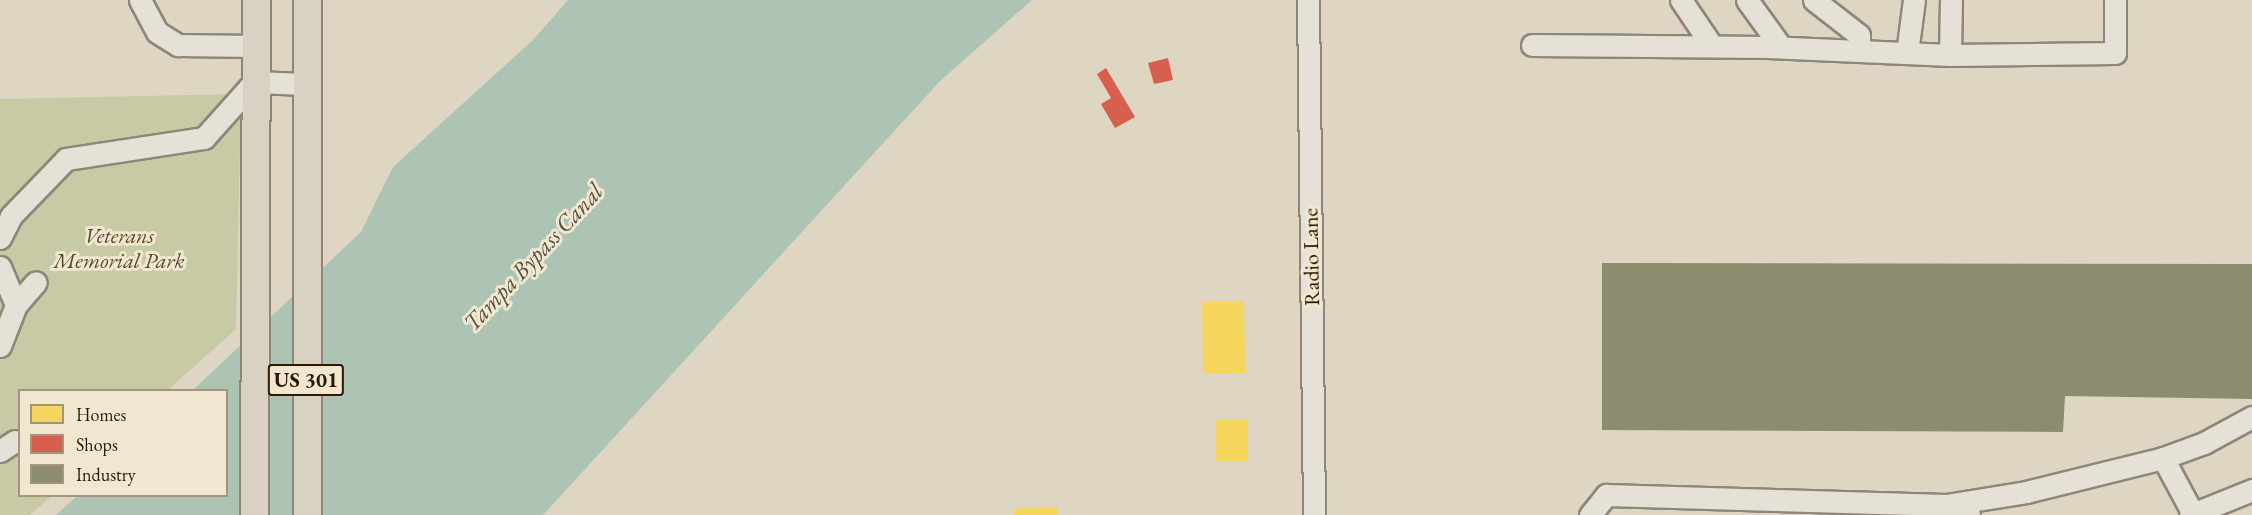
<!DOCTYPE html>
<html>
<head>
<meta charset="utf-8">
<style>
  body { margin:0 }
  #map { position:relative; width:2252px; height:515px; overflow:hidden; background:#ded5c2; font-family:"EB Garamond",serif }
  div>[style] { position:absolute }
  .green>* { inset:0; background:#c8c9a5 }
  .water>* { inset:0; background:#adc3b4 }
  .homes>* { inset:0; background:#f6d55c }
  .shops>* { inset:0; background:#d6604d }
  .industry>* { inset:0; background:#8c8c6e }
  .roads { filter:drop-shadow(2px 0 #8e8679) drop-shadow(-2px 0 #8e8679) drop-shadow(0 2px #8e8679) drop-shadow(0 -2px #8e8679) }
  .minor>* { height:21px; margin:-10.5px; padding:0 10.5px; transform-origin:10.5px; border-radius:10.5px; background:#e5e1d7 }
  .major>* { height:27px; margin:-13.5px; padding:0 13.5px; transform-origin:13.5px; border-radius:13.5px; background:#d9d1c2 }
  span { translate:-50% -50%; white-space:nowrap; text-align:center; line-height:1.15; -webkit-text-stroke:6px #f1e7d0; paint-order:stroke }
  .shield-label span { padding:2px 4px; background:#f1e7d0; border:2px solid; border-radius:4px; -webkit-text-stroke-width:0 }
  .shield-label { font-size:21px; color:#2d1702; font-weight:700 }
  .park-label { font-size:22px; color:#564a2c; font-style:italic }
  .street-label { font-size:22px; color:#2d1702 }
  .water-label { font-size:24px; color:#52503e; font-style:italic }
  .legend { position:absolute; left:18px; top:389px; width:210px; height:108px; box-sizing:border-box; background:#f1e7d0; border:2px solid #a3947e; margin:0; padding:8px 10px; list-style:none; font-size:18px; color:#2d1702 }
  .legend li { display:flex; align-items:center; gap:12px; height:30px }
  .legend b { width:30px; border:2px solid #a3947e }
</style>
</head>
<body>
<div id="map">
  <div class="green">
    <i style="clip-path:polygon(241px 94px,236px 329px,168px 390px,20px 390px,20px 496px,52px 496px,30px 515px,0 515px,0 99px)"></i>
  </div>
  <div class="water">
    <i style="clip-path:polygon(568px 0,1032px 0,940px 81px,543px 515px,56px 515px,77px 496px,226px 496px,226px 390px,193px 390px,361px 232px,393px 167px,533px 40px)"></i>
  </div>
  <div class="homes">
    <i style="clip-path:polygon(1202px 301px,1244px 301px,1245px 373px,1203px 374px)"></i>
    <i style="clip-path:polygon(1216px 420px,1248px 420px,1248px 461px,1216px 461px)"></i>
    <i style="clip-path:polygon(1058px 507px,1058px 515px,1014px 515px,1014px 509px)"></i>
  </div>
  <div class="shops">
    <i style="clip-path:polygon(1168px 58px,1173px 80px,1154px 84px,1148px 63px)"></i>
    <i style="clip-path:polygon(1106px 68px,1135px 117px,1115px 128px,1101px 104px,1111px 98px,1097px 74px)"></i>
  </div>
  <div class="industry">
    <i style="clip-path:polygon(1602px 263px,2252px 264px,2252px 399px,2065px 396px,2063px 432px,1602px 430px)"></i>
  </div>
  <div class="roads">
    <div class="minor">
      <i style="left:140px;top:0;width:36px;rotate:62deg"></i>
      <i style="left:157px;top:32px;width:25px;rotate:32deg"></i>
      <i style="left:178px;top:45px;width:77px;rotate:0.7deg"></i>
      <i style="left:1308px;top:0;width:515px;rotate:89.33deg"></i>
      <i style="left:1681px;top:0;width:55px;rotate:56deg"></i>
      <i style="left:1747px;top:0;width:58px;rotate:54.1deg"></i>
      <i style="left:1814px;top:0;width:57px;rotate:37.9deg"></i>
      <i style="left:1859px;top:35px;width:16px;rotate:90deg"></i>
      <i style="left:1532px;top:45px;width:236px;rotate:0.5deg"></i>
      <i style="left:1768px;top:47px;width:182px;rotate:2.5deg"></i>
      <i style="left:1950px;top:55px;width:55px;rotate:-89deg"></i>
      <i style="left:1907px;top:53px;width:53px;rotate:-82.5deg"></i>
      <i style="left:1950px;top:55px;width:165px;rotate:-0.7deg"></i>
      <i style="left:2115px;top:53px;width:53px;rotate:-90deg"></i>
      <i style="left:0;top:238px;width:25px;rotate:-63deg"></i>
      <i style="left:11px;top:216px;width:79px;rotate:-46deg"></i>
      <i style="left:66px;top:159px;width:140px;rotate:-8.7deg"></i>
      <i style="left:204px;top:138px;width:75px;rotate:-48.2deg"></i>
      <i style="left:254px;top:82px;width:52px;rotate:2.2deg"></i>
      <i style="left:0;top:267px;width:41px;rotate:67.2deg"></i>
      <i style="left:16px;top:305px;width:44px;rotate:111.3deg"></i>
      <i style="left:16px;top:305px;width:30px;rotate:-49deg"></i>
      <i style="left:0;top:451px;width:18px;rotate:-34deg"></i>
      <i style="left:2163px;top:458px;width:44px;rotate:-20.1deg"></i>
      <i style="left:2204px;top:443px;width:55px;rotate:-28.4deg"></i>
      <i style="left:1946px;top:505px;width:81px;rotate:-9.2deg"></i>
      <i style="left:2026px;top:492px;width:141px;rotate:-13.9deg"></i>
      <i style="left:2163px;top:458px;width:64px;rotate:61.8deg"></i>
      <i style="left:1590px;top:515px;width:26px;rotate:-51deg"></i>
      <i style="left:1606px;top:495px;width:340px;rotate:1.7deg"></i>
      <i style="left:1946px;top:505px;width:25px;rotate:23deg"></i>
      <i style="left:2190px;top:515px;width:67px;rotate:-22deg"></i>
    </div>
    <div class="major">
      <i style="left:254px;top:515px;width:515px;rotate:-89.78deg"></i>
      <i style="left:307px;top:515px;width:515px;rotate:-90deg"></i>
    </div>
  </div>
  <div class="shield-label">
    <span style="left:306px;top:380px">US 301</span>
  </div>
  <div class="park-label">
    <span style="left:119px;top:248px">Veterans<br>Memorial Park</span>
  </div>
  <div class="street-label">
    <span style="left:1311px;top:257px;rotate:-91deg">Radio Lane</span>
  </div>
  <div class="water-label">
    <span style="left:533px;top:257px;rotate:-47deg">Tampa Bypass Canal</span>
  </div>
  <ul class="legend">
  <li><b style="height:16px;background:#f6d55c"></b>Homes</li>
  <li><b style="height:16px;background:#d6604d"></b>Shops</li>
  <li><b style="height:16px;background:#8c8c6e"></b>Industry</li>
  </ul>
</div>
</body>
</html>
